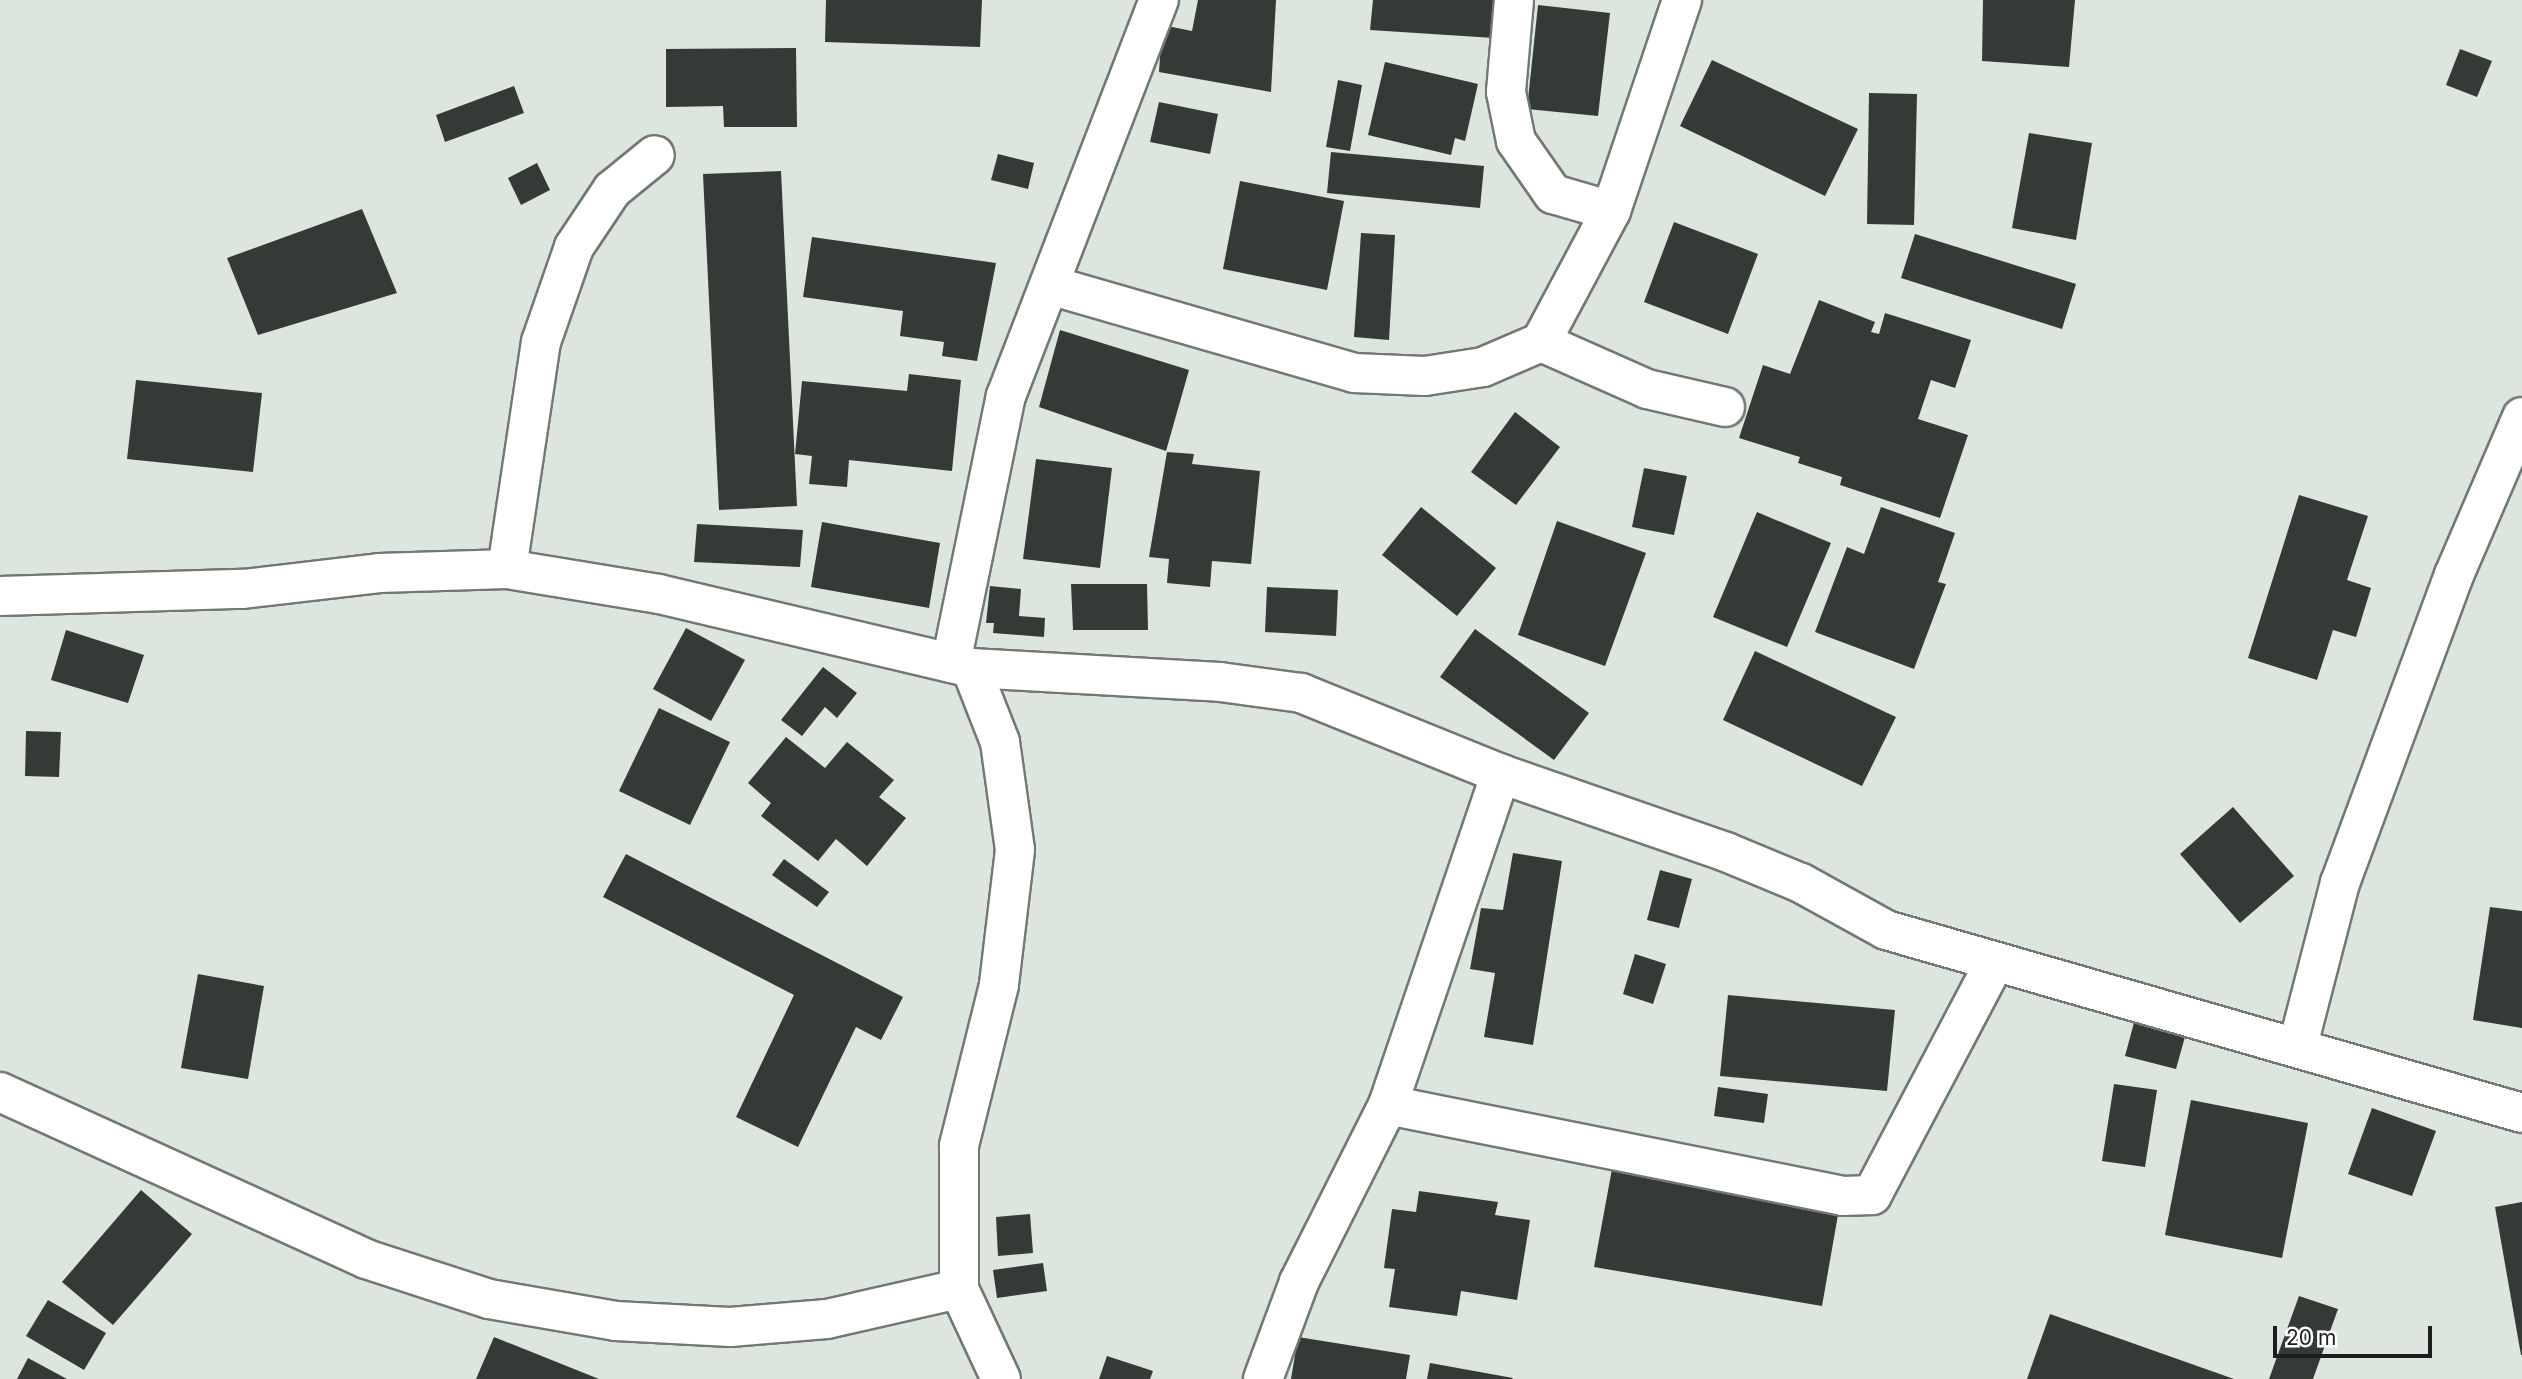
<!DOCTYPE html>
<html>
<head>
<meta charset="utf-8">
<style>
  body { margin:0 }
  #map { position:relative; width:2522px; height:1379px; overflow:hidden; background:#dce5de; font-family:Inter,sans-serif }
  div>[style] { position:absolute }
  .building>* { inset:0; background:#343b36 }
  .roads { filter:drop-shadow(2px 0 #717972) drop-shadow(-2px 0 #717972) drop-shadow(0 2px #717972) drop-shadow(0 -2px #717972) }
  .street>* { height:38px; margin:-19px; padding:0 19px; transform-origin:19px; border-radius:19px; background:#fff }
  span { translate:-50% -50%; white-space:nowrap; text-align:center; line-height:1.15; -webkit-text-stroke:7px #fff; paint-order:stroke }
  .scale { position:absolute; left:2273px; top:1326px; width:159px; height:32px; box-sizing:border-box; border:4px solid #1b1e1c; border-top:0; padding-left:9px; font-size:21px; line-height:24px; white-space:nowrap; color:#1b1e1c; -webkit-text-stroke:5px #fff; paint-order:stroke }
</style>
</head>
<body>
<div id="map">
  <div class="building">
    <i style="clip-path:polygon(826px 0,982px 0,980px 47px,825px 42px)"></i>
    <i style="clip-path:polygon(1198px 0,1276px 0,1271px 92px,1159px 72px,1162px 25px,1192px 31px)"></i>
    <i style="clip-path:polygon(1373px 0,1497px 0,1494px 38px,1370px 30px)"></i>
    <i style="clip-path:polygon(1983px 0,2075px 0,2069px 67px,1982px 61px)"></i>
    <i style="clip-path:polygon(1538px 5px,1610px 13px,1598px 116px,1527px 109px)"></i>
    <i style="clip-path:polygon(796px 48px,797px 127px,724px 127px,723px 106px,666px 107px,666px 49px)"></i>
    <i style="clip-path:polygon(2460px 49px,2492px 61px,2477px 97px,2446px 85px)"></i>
    <i style="clip-path:polygon(1712px 60px,1858px 129px,1825px 196px,1680px 126px)"></i>
    <i style="clip-path:polygon(1385px 62px,1478px 84px,1465px 141px,1455px 138px,1451px 155px,1368px 135px)"></i>
    <i style="clip-path:polygon(1338px 80px,1362px 85px,1350px 151px,1326px 147px)"></i>
    <i style="clip-path:polygon(514px 86px,524px 113px,445px 142px,436px 115px)"></i>
    <i style="clip-path:polygon(1869px 93px,1917px 94px,1914px 225px,1867px 224px)"></i>
    <i style="clip-path:polygon(1159px 102px,1218px 114px,1210px 154px,1150px 142px)"></i>
    <i style="clip-path:polygon(2029px 133px,2092px 143px,2076px 240px,2012px 228px)"></i>
    <i style="clip-path:polygon(1331px 152px,1484px 166px,1480px 208px,1327px 193px)"></i>
    <i style="clip-path:polygon(998px 154px,1034px 163px,1028px 189px,991px 180px)"></i>
    <i style="clip-path:polygon(537px 163px,550px 190px,521px 205px,508px 178px)"></i>
    <i style="clip-path:polygon(781px 171px,797px 506px,719px 510px,703px 174px)"></i>
    <i style="clip-path:polygon(1240px 181px,1344px 201px,1327px 290px,1223px 269px)"></i>
    <i style="clip-path:polygon(362px 209px,397px 293px,258px 335px,227px 258px)"></i>
    <i style="clip-path:polygon(1674px 222px,1758px 254px,1728px 334px,1644px 302px)"></i>
    <i style="clip-path:polygon(1361px 233px,1395px 235px,1389px 340px,1354px 337px)"></i>
    <i style="clip-path:polygon(1915px 234px,2076px 284px,2062px 329px,1901px 278px)"></i>
    <i style="clip-path:polygon(812px 237px,996px 263px,977px 361px,942px 356px,944px 342px,900px 336px,903px 311px,803px 297px)"></i>
    <i style="clip-path:polygon(1819px 300px,1875px 322px,1871px 332px,1879px 334px,1885px 313px,1971px 340px,1955px 388px,1931px 380px,1918px 419px,1968px 435px,1940px 518px,1840px 485px,1842px 477px,1798px 463px,1800px 457px,1739px 438px,1763px 365px,1790px 374px)"></i>
    <i style="clip-path:polygon(1060px 330px,1189px 370px,1166px 451px,1039px 407px)"></i>
    <i style="clip-path:polygon(909px 374px,961px 380px,952px 471px,849px 460px,847px 487px,809px 484px,812px 456px,795px 454px,802px 381px,907px 391px)"></i>
    <i style="clip-path:polygon(136px 380px,262px 393px,253px 472px,127px 459px)"></i>
    <i style="clip-path:polygon(1515px 412px,1560px 447px,1516px 505px,1471px 472px)"></i>
    <i style="clip-path:polygon(1167px 452px,1194px 454px,1192px 464px,1260px 471px,1251px 564px,1212px 561px,1210px 587px,1167px 583px,1169px 559px,1149px 557px)"></i>
    <i style="clip-path:polygon(1036px 459px,1112px 468px,1100px 568px,1023px 559px)"></i>
    <i style="clip-path:polygon(1644px 468px,1687px 476px,1674px 535px,1632px 527px)"></i>
    <i style="clip-path:polygon(2299px 495px,2368px 516px,2347px 580px,2371px 588px,2356px 637px,2333px 630px,2317px 680px,2248px 658px)"></i>
    <i style="clip-path:polygon(1421px 507px,1496px 568px,1457px 616px,1382px 555px)"></i>
    <i style="clip-path:polygon(1881px 507px,1955px 533px,1938px 582px,1946px 584px,1914px 669px,1815px 632px,1847px 547px,1864px 554px)"></i>
    <i style="clip-path:polygon(1757px 512px,1831px 543px,1787px 647px,1713px 617px)"></i>
    <i style="clip-path:polygon(1557px 521px,1646px 553px,1605px 666px,1518px 635px)"></i>
    <i style="clip-path:polygon(822px 522px,940px 543px,929px 608px,811px 587px)"></i>
    <i style="clip-path:polygon(697px 524px,803px 530px,800px 567px,694px 562px)"></i>
    <i style="clip-path:polygon(1071px 584px,1147px 584px,1148px 630px,1073px 630px)"></i>
    <i style="clip-path:polygon(990px 586px,1021px 589px,1019px 616px,1045px 618px,1044px 637px,993px 633px,994px 623px,986px 623px)"></i>
    <i style="clip-path:polygon(1267px 587px,1338px 590px,1336px 636px,1265px 632px)"></i>
    <i style="clip-path:polygon(686px 628px,745px 660px,711px 721px,653px 689px)"></i>
    <i style="clip-path:polygon(1475px 629px,1589px 713px,1554px 760px,1440px 677px)"></i>
    <i style="clip-path:polygon(66px 630px,144px 655px,128px 703px,51px 680px)"></i>
    <i style="clip-path:polygon(1755px 651px,1896px 717px,1862px 786px,1723px 720px)"></i>
    <i style="clip-path:polygon(823px 667px,857px 693px,837px 718px,825px 707px,802px 736px,781px 720px)"></i>
    <i style="clip-path:polygon(659px 708px,730px 742px,690px 825px,619px 791px)"></i>
    <i style="clip-path:polygon(26px 731px,61px 732px,59px 777px,25px 776px)"></i>
    <i style="clip-path:polygon(786px 737px,825px 768px,847px 742px,894px 780px,879px 797px,906px 818px,867px 866px,836px 839px,818px 861px,761px 816px,771px 803px,748px 783px)"></i>
    <i style="clip-path:polygon(2233px 807px,2294px 876px,2240px 923px,2180px 854px)"></i>
    <i style="clip-path:polygon(1513px 853px,1562px 861px,1533px 1045px,1484px 1037px,1495px 973px,1470px 969px,1481px 908px,1503px 910px)"></i>
    <i style="clip-path:polygon(626px 854px,903px 997px,881px 1040px,856px 1027px,798px 1147px,736px 1117px,794px 995px,603px 897px)"></i>
    <i style="clip-path:polygon(784px 859px,829px 892px,817px 907px,772px 875px)"></i>
    <i style="clip-path:polygon(1660px 870px,1692px 879px,1679px 928px,1647px 920px)"></i>
    <i style="clip-path:polygon(2490px 907px,2522px 911px,2522px 1028px,2473px 1020px)"></i>
    <i style="clip-path:polygon(1635px 954px,1666px 964px,1653px 1004px,1623px 994px)"></i>
    <i style="clip-path:polygon(198px 974px,264px 986px,248px 1079px,181px 1068px)"></i>
    <i style="clip-path:polygon(1728px 995px,1895px 1010px,1887px 1091px,1720px 1076px)"></i>
    <i style="clip-path:polygon(2135px 1019px,2186px 1033px,2176px 1069px,2125px 1056px)"></i>
    <i style="clip-path:polygon(2114px 1084px,2157px 1090px,2145px 1167px,2102px 1161px)"></i>
    <i style="clip-path:polygon(1718px 1087px,1768px 1094px,1764px 1123px,1714px 1116px)"></i>
    <i style="clip-path:polygon(2191px 1100px,2308px 1123px,2282px 1258px,2165px 1235px)"></i>
    <i style="clip-path:polygon(2372px 1108px,2436px 1131px,2412px 1196px,2348px 1174px)"></i>
    <i style="clip-path:polygon(1612px 1169px,1839px 1209px,1822px 1306px,1594px 1267px)"></i>
    <i style="clip-path:polygon(141px 1190px,192px 1234px,113px 1325px,62px 1282px)"></i>
    <i style="clip-path:polygon(1419px 1191px,1498px 1202px,1495px 1215px,1530px 1220px,1517px 1300px,1461px 1291px,1457px 1316px,1389px 1307px,1395px 1269px,1384px 1268px,1392px 1209px,1416px 1212px)"></i>
    <i style="clip-path:polygon(2522px 1202px,2522px 1355px,2521px 1355px,2495px 1207px)"></i>
    <i style="clip-path:polygon(1030px 1214px,1033px 1253px,998px 1256px,996px 1217px)"></i>
    <i style="clip-path:polygon(1043px 1263px,1047px 1291px,997px 1298px,993px 1270px)"></i>
    <i style="clip-path:polygon(2299px 1296px,2338px 1309px,2313px 1379px,2269px 1379px)"></i>
    <i style="clip-path:polygon(48px 1300px,106px 1333px,84px 1370px,26px 1336px)"></i>
    <i style="clip-path:polygon(2050px 1314px,2234px 1379px,2027px 1379px)"></i>
    <i style="clip-path:polygon(494px 1337px,599px 1379px,476px 1379px)"></i>
    <i style="clip-path:polygon(1298px 1337px,1410px 1355px,1406px 1379px,1291px 1379px)"></i>
    <i style="clip-path:polygon(1107px 1356px,1153px 1371px,1150px 1379px,1099px 1379px)"></i>
    <i style="clip-path:polygon(28px 1358px,67px 1379px,17px 1379px)"></i>
    <i style="clip-path:polygon(1430px 1363px,1513px 1378px,1512px 1379px,1427px 1379px)"></i>
  </div>
  <div class="roads">
    <div class="street">
      <i style="left:1514px;top:0;width:92px;rotate:95deg"></i>
      <i style="left:1506px;top:92px;width:50px;rotate:78.5deg"></i>
      <i style="left:1516px;top:141px;width:65px;rotate:55.1deg"></i>
      <i style="left:1553px;top:194px;width:60px;rotate:16.3deg"></i>
      <i style="left:1053px;top:286px;width:313px;rotate:16.1deg"></i>
      <i style="left:1354px;top:373px;width:71px;rotate:2.4deg"></i>
      <i style="left:1425px;top:376px;width:59px;rotate:-8.8deg"></i>
      <i style="left:1483px;top:367px;width:63px;rotate:-23.3deg"></i>
      <i style="left:1541px;top:342px;width:149px;rotate:-61.9deg"></i>
      <i style="left:1611px;top:211px;width:223px;rotate:-71.4deg"></i>
      <i style="left:1541px;top:342px;width:116px;rotate:23.9deg"></i>
      <i style="left:1647px;top:389px;width:80px;rotate:13deg"></i>
      <i style="left:507px;top:569px;width:230px;rotate:-81.5deg"></i>
      <i style="left:541px;top:342px;width:101px;rotate:-70.8deg"></i>
      <i style="left:574px;top:247px;width:69px;rotate:-56.3deg"></i>
      <i style="left:612px;top:190px;width:55px;rotate:-39.1deg"></i>
      <i style="left:0;top:596px;width:243px;rotate:-1.7deg"></i>
      <i style="left:243px;top:589px;width:137px;rotate:-6.7deg"></i>
      <i style="left:379px;top:573px;width:128px;rotate:-1.8deg"></i>
      <i style="left:507px;top:569px;width:154px;rotate:9.3deg"></i>
      <i style="left:659px;top:594px;width:321px;rotate:13.3deg"></i>
      <i style="left:971px;top:668px;width:249px;rotate:3.2deg"></i>
      <i style="left:1220px;top:682px;width:82px;rotate:7.7deg"></i>
      <i style="left:1301px;top:693px;width:216px;rotate:22deg"></i>
      <i style="left:1501px;top:774px;width:238px;rotate:19.1deg"></i>
      <i style="left:1726px;top:852px;width:81px;rotate:22.5deg"></i>
      <i style="left:1801px;top:883px;width:97px;rotate:28.9deg"></i>
      <i style="left:1886px;top:930px;width:662px;rotate:16.05deg"></i>
      <i style="left:951px;top:663px;width:273px;rotate:-78.4deg"></i>
      <i style="left:1006px;top:396px;width:425px;rotate:-68.9deg"></i>
      <i style="left:971px;top:668px;width:79px;rotate:68.6deg"></i>
      <i style="left:1000px;top:742px;width:109px;rotate:82.1deg"></i>
      <i style="left:1015px;top:850px;width:136px;rotate:96.8deg"></i>
      <i style="left:999px;top:985px;width:166px;rotate:104deg"></i>
      <i style="left:959px;top:1146px;width:143px;rotate:90deg"></i>
      <i style="left:959px;top:1289px;width:99px;rotate:65deg"></i>
      <i style="left:2298px;top:1045px;width:167px;rotate:-75.5deg"></i>
      <i style="left:2340px;top:883px;width:328px;rotate:-69.7deg"></i>
      <i style="left:2454px;top:575px;width:172px;rotate:-66.7deg"></i>
      <i style="left:0;top:1092px;width:402px;rotate:24.5deg"></i>
      <i style="left:366px;top:1259px;width:129px;rotate:18deg"></i>
      <i style="left:489px;top:1299px;width:129px;rotate:9.8deg"></i>
      <i style="left:616px;top:1321px;width:114px;rotate:3deg"></i>
      <i style="left:730px;top:1327px;width:97px;rotate:-4.7deg"></i>
      <i style="left:827px;top:1319px;width:135px;rotate:-12.8deg"></i>
      <i style="left:1388px;top:1105px;width:464px;rotate:11.3deg"></i>
      <i style="left:1843px;top:1196px;width:29px;rotate:-2deg"></i>
      <i style="left:1872px;top:1195px;width:261px;rotate:-62.2deg"></i>
      <i style="left:1263px;top:1379px;width:103px;rotate:-69.6deg"></i>
      <i style="left:1299px;top:1282px;width:198px;rotate:-63.3deg"></i>
      <i style="left:1388px;top:1105px;width:350px;rotate:-71.2deg"></i>
    </div>
  </div>
  <div class="scale">20 m</div>
</div>
</body>
</html>
